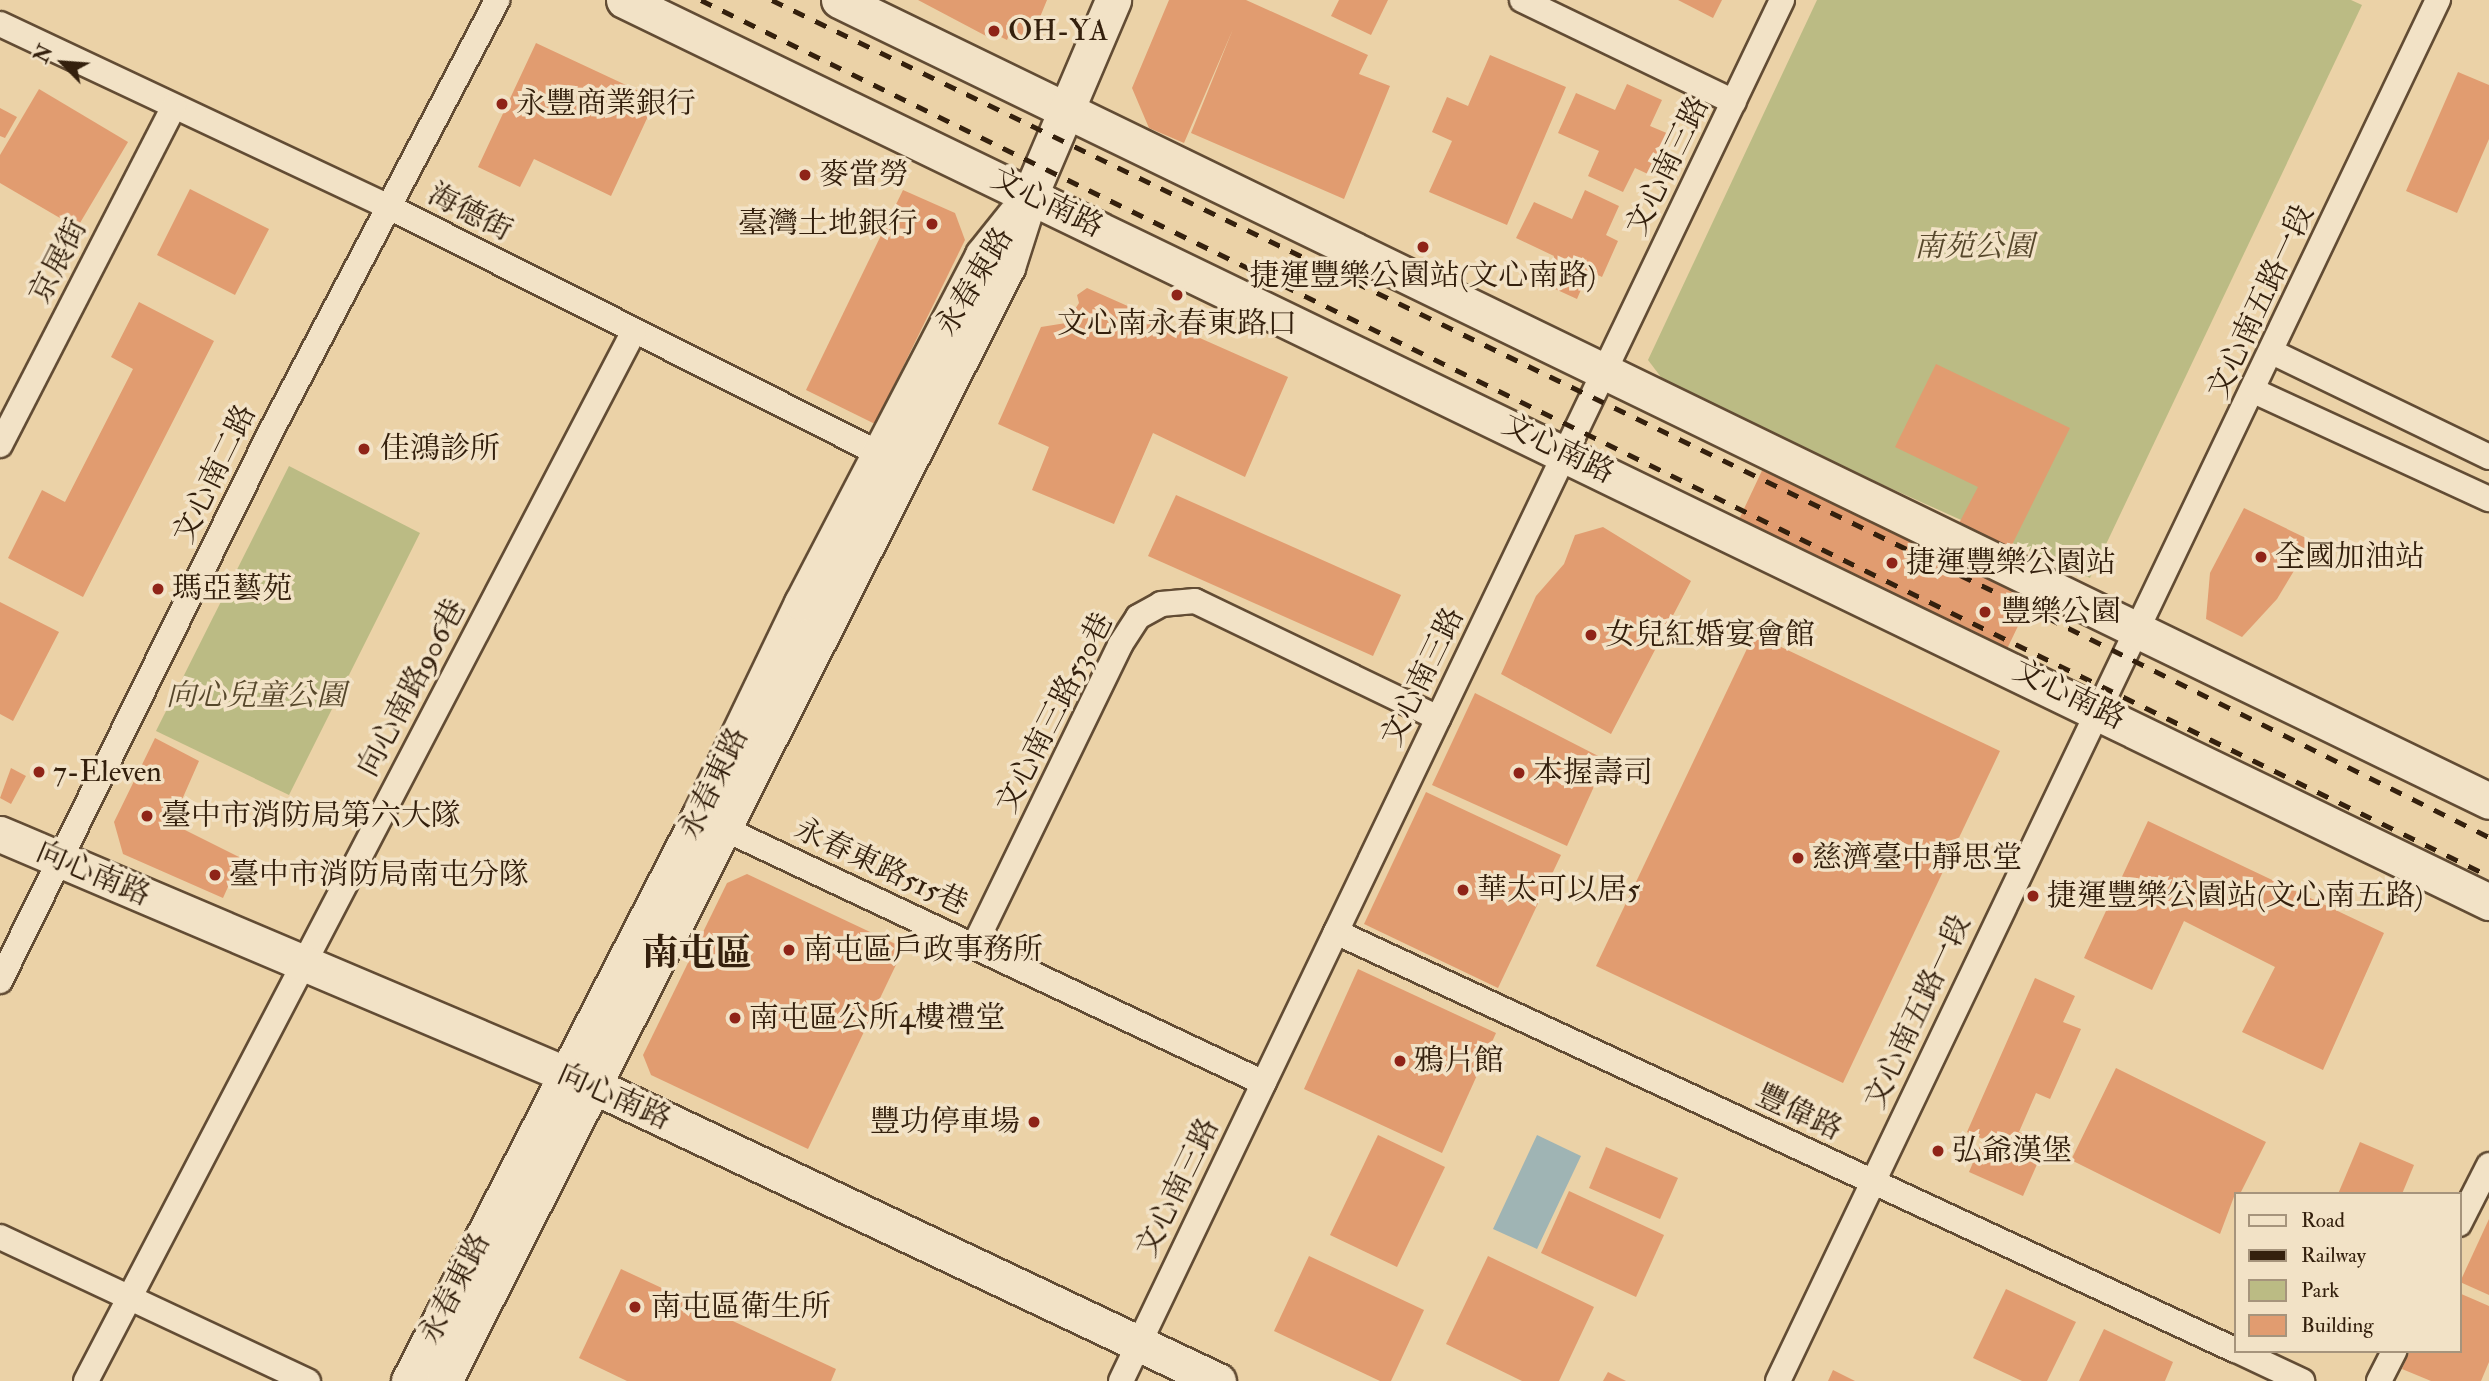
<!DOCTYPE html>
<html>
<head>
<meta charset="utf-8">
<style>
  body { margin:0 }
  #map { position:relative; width:2489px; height:1381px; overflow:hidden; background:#ebd2a7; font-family:"IM FELL Double Pica","Noto Serif TC",serif }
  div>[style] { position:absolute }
  .green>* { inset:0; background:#bbbb84 }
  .water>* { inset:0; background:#9fb4b4 }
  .building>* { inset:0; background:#e19c70 }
  .roads { filter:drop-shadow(2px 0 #624c34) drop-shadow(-2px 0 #624c34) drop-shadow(0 2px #624c34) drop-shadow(0 -2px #624c34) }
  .street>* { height:24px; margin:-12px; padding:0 12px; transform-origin:12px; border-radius:12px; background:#f2e2c6 }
  .secondary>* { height:35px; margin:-17.5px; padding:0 17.5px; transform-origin:17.5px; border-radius:17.5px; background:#f2e2c6 }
  .rail>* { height:5px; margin-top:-2.5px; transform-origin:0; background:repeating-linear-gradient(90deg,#34200d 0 12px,transparent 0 24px) }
  .dots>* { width:19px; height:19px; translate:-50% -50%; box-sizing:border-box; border:4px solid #f2e2c6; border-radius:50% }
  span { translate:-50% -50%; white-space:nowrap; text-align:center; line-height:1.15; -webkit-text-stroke:7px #f2e2c6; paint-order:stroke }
  .poi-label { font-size:30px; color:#34200d }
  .left { translate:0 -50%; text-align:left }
  .right { translate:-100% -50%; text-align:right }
  .street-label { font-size:30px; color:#34200d }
  .park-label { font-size:30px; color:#56472b; font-style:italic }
  .district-label { font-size:37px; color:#34200d; font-weight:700 }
  .legend { position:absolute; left:2234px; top:1192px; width:228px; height:161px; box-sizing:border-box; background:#f2e2c6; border:2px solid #a6947c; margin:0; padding:9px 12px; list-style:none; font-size:21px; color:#34200d }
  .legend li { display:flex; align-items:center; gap:14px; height:35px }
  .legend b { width:35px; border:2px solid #a6947c }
  .north { position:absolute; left:28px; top:28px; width:70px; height:70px; -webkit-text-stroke:5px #f2e2c6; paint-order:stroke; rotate:295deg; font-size:19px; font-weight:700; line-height:28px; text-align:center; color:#34200d }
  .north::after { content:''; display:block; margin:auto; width:24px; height:32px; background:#34200d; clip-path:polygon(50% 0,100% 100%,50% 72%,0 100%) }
</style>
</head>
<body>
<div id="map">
  <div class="green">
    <i style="clip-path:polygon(1817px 0,2351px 0,2362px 5px,2090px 578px,1670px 389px,1648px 360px)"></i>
    <i style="clip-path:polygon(289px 466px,420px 533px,289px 795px,156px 731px)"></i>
  </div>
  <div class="water">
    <i style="clip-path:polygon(1537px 1135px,1581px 1156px,1537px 1249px,1493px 1229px)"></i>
  </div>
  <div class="building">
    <i style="clip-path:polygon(918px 0,1047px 0,1031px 39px,1011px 30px,1007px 40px,991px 32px,988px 37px)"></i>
    <i style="clip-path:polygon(1169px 0,1246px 0,1368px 55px,1359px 74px,1390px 86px,1344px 199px,1191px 133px,1233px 29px,1184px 143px,1149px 128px,1132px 88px)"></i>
    <i style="clip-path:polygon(1339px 0,1388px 0,1371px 35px,1331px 16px)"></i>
    <i style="clip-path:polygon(1678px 0,1722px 0,1713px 18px)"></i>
    <i style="clip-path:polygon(536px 43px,656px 99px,611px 196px,534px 159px,520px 187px,478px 167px)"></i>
    <i style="clip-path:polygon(1490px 55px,1566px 87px,1507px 225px,1429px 192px,1452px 141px,1432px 132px,1447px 97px,1468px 106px)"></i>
    <i style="clip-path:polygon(2458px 72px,2489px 85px,2489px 139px,2457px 213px,2406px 191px)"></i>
    <i style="clip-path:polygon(1627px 84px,1662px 100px,1650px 126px,1669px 134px,1650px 175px,1635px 168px,1623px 192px,1588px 176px,1599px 151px,1558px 133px,1576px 93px,1615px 110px)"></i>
    <i style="clip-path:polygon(39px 89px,128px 142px,77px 228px,0 183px,0 155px)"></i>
    <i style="clip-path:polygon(0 108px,17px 117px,5px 138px,0 136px)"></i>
    <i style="clip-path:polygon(190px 189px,269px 229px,235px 295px,157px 255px)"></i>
    <i style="clip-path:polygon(903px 190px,955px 213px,965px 240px,875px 424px,806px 390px)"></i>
    <i style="clip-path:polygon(1585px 190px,1619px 206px,1606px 235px,1618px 241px,1602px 277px,1589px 271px,1577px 299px,1542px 283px,1554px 256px,1516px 238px,1534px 202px,1572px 219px)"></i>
    <i style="clip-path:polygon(1087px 288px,1288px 377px,1245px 477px,1153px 433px,1114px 524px,1032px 490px,1049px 447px,998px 424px,1041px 327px,1066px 323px,1079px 303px,1077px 295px)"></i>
    <i style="clip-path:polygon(139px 302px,214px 341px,83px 597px,8px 558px,42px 490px,65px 502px,133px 369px,111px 357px)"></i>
    <i style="clip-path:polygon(1936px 364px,2070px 428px,2007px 555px,2044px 572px,1994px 676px,1726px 547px,1775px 443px,1956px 529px,1978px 487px,1895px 447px)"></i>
    <i style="clip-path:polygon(1176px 495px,1401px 595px,1373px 656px,1148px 556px)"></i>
    <i style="clip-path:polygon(2244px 508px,2312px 541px,2277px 599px,2242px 637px,2206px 619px,2210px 573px)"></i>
    <i style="clip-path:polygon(1603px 527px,1691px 581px,1611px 734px,1501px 674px,1536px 596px,1564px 564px,1575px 535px)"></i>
    <i style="clip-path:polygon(0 602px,59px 632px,13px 721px,0 714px)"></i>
    <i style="clip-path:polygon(1754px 634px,2000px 751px,1843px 1083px,1596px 966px)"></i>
    <i style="clip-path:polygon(1475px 693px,1606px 760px,1567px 846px,1432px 785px)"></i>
    <i style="clip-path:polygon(155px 738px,199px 761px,177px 811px,179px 827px,241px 858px,223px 898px,123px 854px,114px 822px)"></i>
    <i style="clip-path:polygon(11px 768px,26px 776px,11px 804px,0 798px)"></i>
    <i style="clip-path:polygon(1426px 792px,1561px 855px,1498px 988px,1364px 924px)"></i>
    <i style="clip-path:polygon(2148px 821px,2384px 933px,2323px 1070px,2242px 1032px,2275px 967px,2184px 921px,2152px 990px,2084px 958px)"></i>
    <i style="clip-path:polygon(747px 874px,904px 948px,808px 1149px,651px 1075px,643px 1055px,727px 883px)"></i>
    <i style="clip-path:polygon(1358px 969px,1496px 1033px,1442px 1153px,1304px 1089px)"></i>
    <i style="clip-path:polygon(2035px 978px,2075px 996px,2063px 1022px,2081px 1029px,2050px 1099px,2036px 1093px,2019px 1132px,2046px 1144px,2023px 1196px,1969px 1172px,1983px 1139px,1967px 1132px)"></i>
    <i style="clip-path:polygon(2116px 1068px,2266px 1142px,2240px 1194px,2235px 1194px,2220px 1234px,2071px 1160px)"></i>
    <i style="clip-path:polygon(1378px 1135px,1445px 1167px,1397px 1267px,1330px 1235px)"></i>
    <i style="clip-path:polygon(2360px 1142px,2414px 1165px,2402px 1194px,2338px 1194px)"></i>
    <i style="clip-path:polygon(1606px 1147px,1678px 1178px,1660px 1219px,1589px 1188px)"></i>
    <i style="clip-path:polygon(1569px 1191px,1664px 1235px,1636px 1297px,1541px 1253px)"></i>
    <i style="clip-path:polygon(2489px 1219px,2489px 1295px,2460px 1282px)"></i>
    <i style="clip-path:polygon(1309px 1256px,1424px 1310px,1391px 1381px,1380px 1381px,1274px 1331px)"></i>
    <i style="clip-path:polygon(1488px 1256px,1594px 1307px,1559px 1381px,1522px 1381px,1446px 1344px)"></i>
    <i style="clip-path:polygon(621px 1269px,836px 1369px,831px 1381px,627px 1381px,579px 1358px)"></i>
    <i style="clip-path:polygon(2006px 1289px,2076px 1322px,2047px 1381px,2022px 1381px,1973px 1358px)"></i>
    <i style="clip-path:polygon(2459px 1293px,2489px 1306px,2489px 1362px,2481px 1381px,2431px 1381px,2402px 1369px,2410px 1351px,2459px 1351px)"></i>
    <i style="clip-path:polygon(2104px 1329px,2173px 1362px,2165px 1381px,2079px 1381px)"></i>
    <i style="clip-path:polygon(1833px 1370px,1855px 1381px,1828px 1381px)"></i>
    <i style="clip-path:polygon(1608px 1372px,1626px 1381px,1603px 1381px)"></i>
  </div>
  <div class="roads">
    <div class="street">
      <i style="left:1522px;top:0;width:235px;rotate:25.7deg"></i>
      <i style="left:0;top:24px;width:430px;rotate:25.2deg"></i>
      <i style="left:389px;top:207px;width:563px;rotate:26.7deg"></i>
      <i style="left:2272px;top:352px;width:241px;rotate:25.8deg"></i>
      <i style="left:2254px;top:391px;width:259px;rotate:24.7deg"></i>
      <i style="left:0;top:445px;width:380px;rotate:-62.8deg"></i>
      <i style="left:710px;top:822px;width:612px;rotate:25.23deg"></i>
      <i style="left:1336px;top:932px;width:991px;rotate:24.94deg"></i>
      <i style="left:974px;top:946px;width:335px;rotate:-64.1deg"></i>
      <i style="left:1120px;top:645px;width:33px;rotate:-57deg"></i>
      <i style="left:1138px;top:617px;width:26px;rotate:-29deg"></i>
      <i style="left:1161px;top:604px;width:34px;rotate:-5deg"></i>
      <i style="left:1195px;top:601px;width:270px;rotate:25.7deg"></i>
      <i style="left:0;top:981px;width:611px;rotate:-63.77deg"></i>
      <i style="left:270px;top:433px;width:489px;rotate:-62.3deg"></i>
      <i style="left:2459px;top:1224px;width:66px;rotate:-63deg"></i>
      <i style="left:0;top:1237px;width:340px;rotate:25.1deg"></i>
      <i style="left:2238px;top:1351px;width:71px;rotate:25.1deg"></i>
      <i style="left:86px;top:1381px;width:1184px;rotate:-62.44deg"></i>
      <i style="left:1121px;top:1381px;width:1531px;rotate:-64.42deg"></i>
      <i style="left:1778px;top:1381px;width:1531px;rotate:-64.46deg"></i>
      <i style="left:2379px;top:1381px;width:34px;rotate:-63deg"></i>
    </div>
    <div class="secondary">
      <i style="left:624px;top:0;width:2072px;rotate:25.81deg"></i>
      <i style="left:839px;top:0;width:1834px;rotate:25.89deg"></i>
      <i style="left:0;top:834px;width:614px;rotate:23.01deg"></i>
      <i style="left:596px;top:1087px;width:688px;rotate:25.3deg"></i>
      <i style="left:409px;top:1381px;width:634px;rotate:-62.79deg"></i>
      <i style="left:699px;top:817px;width:237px;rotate:-64.3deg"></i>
      <i style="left:802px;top:603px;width:392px;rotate:-62.5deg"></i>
      <i style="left:983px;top:255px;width:51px;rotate:-51.3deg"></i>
      <i style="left:444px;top:1381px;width:1248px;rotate:-63.19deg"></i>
      <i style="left:1007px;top:267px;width:76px;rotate:-72.3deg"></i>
      <i style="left:1030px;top:195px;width:212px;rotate:-66.9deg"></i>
    </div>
  </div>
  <div class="rail">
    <i style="left:701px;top:0;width:1991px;rotate:26.1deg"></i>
    <i style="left:772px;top:0;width:1369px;rotate:25.82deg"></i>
    <i style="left:2004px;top:596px;width:542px;rotate:26.42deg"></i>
  </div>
  <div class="dots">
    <i style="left:994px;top:31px;background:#8f2418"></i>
    <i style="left:502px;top:104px;background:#8f2418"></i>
    <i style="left:805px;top:175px;background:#8f2418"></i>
    <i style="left:932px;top:224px;background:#8f2418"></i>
    <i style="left:1423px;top:247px;background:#8f2418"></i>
    <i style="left:1177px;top:295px;background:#8f2418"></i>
    <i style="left:364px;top:449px;background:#8f2418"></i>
    <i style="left:2261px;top:557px;background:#8f2418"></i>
    <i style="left:1892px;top:563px;background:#8f2418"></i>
    <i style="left:158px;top:589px;background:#8f2418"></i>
    <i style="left:1985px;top:612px;background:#8f2418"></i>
    <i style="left:1591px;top:635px;background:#8f2418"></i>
    <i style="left:39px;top:772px;background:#8f2418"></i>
    <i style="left:1519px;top:773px;background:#8f2418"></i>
    <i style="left:147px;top:816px;background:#8f2418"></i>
    <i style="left:1798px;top:858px;background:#8f2418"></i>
    <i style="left:215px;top:875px;background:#8f2418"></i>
    <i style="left:1463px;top:890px;background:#8f2418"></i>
    <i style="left:2033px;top:896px;background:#8f2418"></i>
    <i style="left:789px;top:950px;background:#8f2418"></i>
    <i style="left:735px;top:1018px;background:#8f2418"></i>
    <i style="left:1400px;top:1061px;background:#8f2418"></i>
    <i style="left:1034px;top:1122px;background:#8f2418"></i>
    <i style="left:1938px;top:1151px;background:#8f2418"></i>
    <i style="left:635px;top:1307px;background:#8f2418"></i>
  </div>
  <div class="poi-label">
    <span class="left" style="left:1008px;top:31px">OH-YA</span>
    <span class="left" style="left:516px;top:104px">永豐商業銀行</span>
    <span class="left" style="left:819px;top:175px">麥當勞</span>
    <span class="right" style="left:918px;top:224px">臺灣土地銀行</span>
    <span style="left:1423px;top:276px">捷運豐樂公園站(文心南路)</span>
    <span style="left:1177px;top:324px">文心南永春東路口</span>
    <span class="left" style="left:380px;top:449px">佳鴻診所</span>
    <span class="left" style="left:2275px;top:557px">全國加油站</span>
    <span class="left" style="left:1906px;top:563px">捷運豐樂公園站</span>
    <span class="left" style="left:172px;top:589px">瑪亞藝苑</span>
    <span class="left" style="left:2001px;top:612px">豐樂公園</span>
    <span class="left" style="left:1605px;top:635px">女兒紅婚宴會館</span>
    <span class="left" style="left:53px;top:772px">7-Eleven</span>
    <span class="left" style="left:1533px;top:773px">本握壽司</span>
    <span class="left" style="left:161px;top:816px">臺中市消防局第六大隊</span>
    <span class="left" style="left:1812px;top:858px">慈濟臺中靜思堂</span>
    <span class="left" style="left:229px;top:875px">臺中市消防局南屯分隊</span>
    <span class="left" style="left:1477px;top:890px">華太可以居5</span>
    <span class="left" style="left:2047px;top:896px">捷運豐樂公園站(文心南五路)</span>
    <span class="left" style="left:803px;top:950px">南屯區戶政事務所</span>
    <span class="left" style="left:749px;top:1018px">南屯區公所4樓禮堂</span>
    <span class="left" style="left:1414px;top:1061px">鴉片館</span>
    <span class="right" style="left:1020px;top:1122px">豐功停車場</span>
    <span class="left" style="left:1952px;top:1151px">弘爺漢堡</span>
    <span class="left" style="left:651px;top:1307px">南屯區衛生所</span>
  </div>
  <div class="street-label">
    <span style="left:1668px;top:166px;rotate:-64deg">文心南三路</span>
    <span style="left:1047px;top:203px;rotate:26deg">文心南路</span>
    <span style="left:470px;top:213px;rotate:27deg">海德街</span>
    <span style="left:59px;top:261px;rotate:-63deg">京展街</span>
    <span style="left:975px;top:282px;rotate:-59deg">永春東路</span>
    <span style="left:2261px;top:302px;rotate:-65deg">文心南五路一段</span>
    <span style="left:1558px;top:449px;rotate:26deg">文心南路</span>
    <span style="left:215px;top:474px;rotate:-64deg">文心南二路</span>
    <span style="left:1423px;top:677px;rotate:-64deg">文心南三路</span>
    <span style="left:412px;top:688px;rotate:-62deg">向心南路906巷</span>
    <span style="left:2069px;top:695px;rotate:26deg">文心南路</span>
    <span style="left:1055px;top:713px;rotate:-63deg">文心南三路530巷</span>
    <span style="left:714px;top:784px;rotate:-64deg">永春東路</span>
    <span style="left:881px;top:867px;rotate:25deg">永春東路515巷</span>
    <span style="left:93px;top:874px;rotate:23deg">向心南路</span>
    <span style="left:1918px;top:1012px;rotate:-65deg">文心南五路一段</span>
    <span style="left:614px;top:1097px;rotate:24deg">向心南路</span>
    <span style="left:1799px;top:1113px;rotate:25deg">豐偉路</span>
    <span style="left:1178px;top:1188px;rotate:-64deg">文心南三路</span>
    <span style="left:455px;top:1289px;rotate:-63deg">永春東路</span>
  </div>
  <div class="park-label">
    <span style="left:1974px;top:247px">南苑公園</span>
    <span style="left:256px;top:696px">向心兒童公園</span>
  </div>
  <div class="district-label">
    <span style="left:697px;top:954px">南屯區</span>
  </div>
  <ul class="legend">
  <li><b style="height:9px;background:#f2e2c6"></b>Road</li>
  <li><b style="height:9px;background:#34200d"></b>Railway</li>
  <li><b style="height:19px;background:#bbbb84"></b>Park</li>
  <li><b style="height:19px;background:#e19c70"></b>Building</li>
  </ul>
  <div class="north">N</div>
</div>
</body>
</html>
